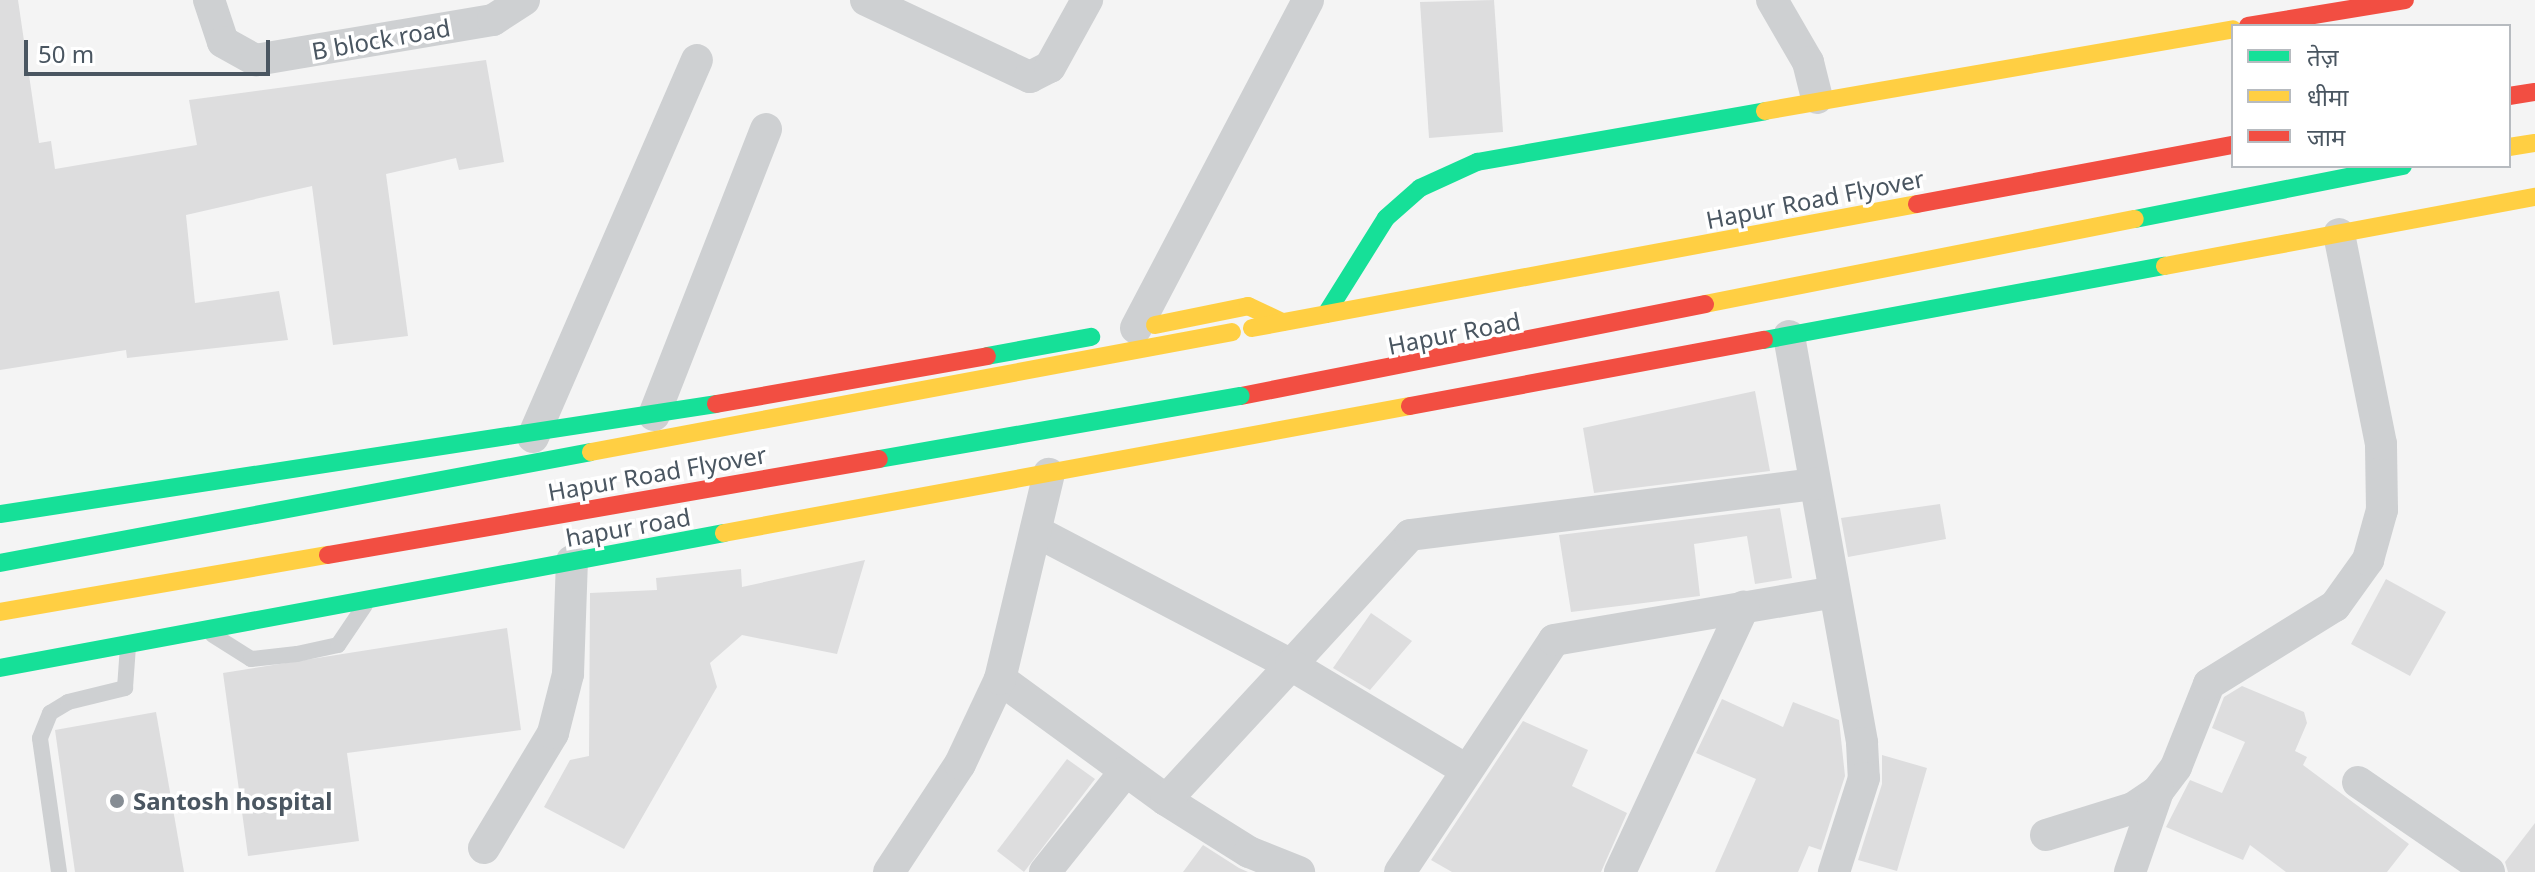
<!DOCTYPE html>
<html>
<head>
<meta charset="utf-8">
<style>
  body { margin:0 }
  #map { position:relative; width:2535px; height:872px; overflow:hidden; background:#f4f4f4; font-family:"Noto Sans","Noto Sans Devanagari",sans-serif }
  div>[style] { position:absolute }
  .building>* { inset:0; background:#ddddde }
  .lane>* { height:16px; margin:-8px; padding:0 8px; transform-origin:8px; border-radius:8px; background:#ced0d2 }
  .street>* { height:32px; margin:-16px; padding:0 16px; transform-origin:16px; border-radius:16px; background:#ced0d2 }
  .fast>* { height:18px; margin:-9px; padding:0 9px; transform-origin:9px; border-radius:9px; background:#16e098 }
  .slow>* { height:18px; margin:-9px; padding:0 9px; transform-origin:9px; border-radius:9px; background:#ffcf43 }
  .jam>* { height:18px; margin:-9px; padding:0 9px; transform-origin:9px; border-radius:9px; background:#f24e42 }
  .fast-bridge>* { height:18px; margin:-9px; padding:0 9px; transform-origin:9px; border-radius:9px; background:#16e098 }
  .slow-bridge>* { height:18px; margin:-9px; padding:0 9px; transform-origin:9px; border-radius:9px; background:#ffcf43 }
  .jam-bridge>* { height:18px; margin:-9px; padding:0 9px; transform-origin:9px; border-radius:9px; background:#f24e42 }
  .dots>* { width:22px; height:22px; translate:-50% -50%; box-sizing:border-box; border:4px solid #fff; border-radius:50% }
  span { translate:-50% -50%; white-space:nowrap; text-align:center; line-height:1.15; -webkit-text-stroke:7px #fff; paint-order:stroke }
  .street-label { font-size:24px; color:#4a5661 }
  .poi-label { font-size:24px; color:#4a5661; font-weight:700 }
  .left { translate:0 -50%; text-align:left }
  .legend { position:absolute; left:2231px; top:24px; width:280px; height:144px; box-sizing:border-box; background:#fff; border:2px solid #b7bbc0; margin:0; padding:10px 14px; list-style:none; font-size:24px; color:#4a5661 }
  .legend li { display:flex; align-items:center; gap:16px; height:40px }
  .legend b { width:40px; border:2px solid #b7bbc0 }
  .scale { position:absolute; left:24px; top:40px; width:246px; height:36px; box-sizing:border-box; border:4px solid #4a5661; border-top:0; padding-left:10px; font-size:24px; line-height:28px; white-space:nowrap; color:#4a5661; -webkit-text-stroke:6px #fff; paint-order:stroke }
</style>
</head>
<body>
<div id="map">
  <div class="building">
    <i style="clip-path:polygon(0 0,18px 0,39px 143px,51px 141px,55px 169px,197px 145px,189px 100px,486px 60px,504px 162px,459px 170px,456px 158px,386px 174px,408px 336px,333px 345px,312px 186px,186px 215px,195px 303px,279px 291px,288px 340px,127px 358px,126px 350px,0 370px)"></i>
    <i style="clip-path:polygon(1494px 0,1503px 132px,1429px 138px,1420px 2px)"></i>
    <i style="clip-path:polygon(1755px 391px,1770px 471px,1594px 493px,1583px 428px)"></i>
    <i style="clip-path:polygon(1940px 504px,1946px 539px,1848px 557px,1841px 518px)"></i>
    <i style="clip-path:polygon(1780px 508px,1792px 578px,1755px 584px,1747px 536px,1694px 544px,1700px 596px,1571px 612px,1559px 535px)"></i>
    <i style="clip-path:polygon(865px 560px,837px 654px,742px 635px,710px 663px,717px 687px,624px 849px,544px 807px,570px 760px,589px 756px,590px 593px,657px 590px,656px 578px,741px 569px,742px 587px)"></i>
    <i style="clip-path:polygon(2386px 579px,2446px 612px,2410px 676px,2351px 644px)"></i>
    <i style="clip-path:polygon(1371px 613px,1412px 641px,1370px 690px,1333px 668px)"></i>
    <i style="clip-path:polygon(507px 628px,521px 730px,347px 753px,359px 841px,248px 856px,223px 673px)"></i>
    <i style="clip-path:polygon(2242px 686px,2304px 712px,2307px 723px,2295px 751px,2307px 757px,2303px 765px,2409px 844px,2387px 872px,2286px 872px,2250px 845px,2243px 860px,2166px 827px,2190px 780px,2222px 793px,2245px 742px,2212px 728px,2224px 697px)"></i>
    <i style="clip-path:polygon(1722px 699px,1783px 727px,1793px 702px,1839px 720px,1845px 776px,1821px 850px,1809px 846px,1798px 872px,1715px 872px,1756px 779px,1696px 753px)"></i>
    <i style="clip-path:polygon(156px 712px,184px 872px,75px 872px,55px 730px)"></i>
    <i style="clip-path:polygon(1523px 721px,1588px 750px,1572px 786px,1627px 813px,1601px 872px,1452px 872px,1431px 860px)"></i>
    <i style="clip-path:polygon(1882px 755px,1927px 768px,1897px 871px,1858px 860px,1882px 784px)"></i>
    <i style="clip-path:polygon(1067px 759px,1095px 779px,1024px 872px,997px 851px)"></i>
    <i style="clip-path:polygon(2535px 823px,2535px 872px,2508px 872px,2505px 862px)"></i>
    <i style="clip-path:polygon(1203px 845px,1239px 868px,1248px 872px,1183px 872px)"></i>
  </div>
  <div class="lane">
    <i style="left:213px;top:635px;width:45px;rotate:32.3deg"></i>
    <i style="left:251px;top:659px;width:46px;rotate:-6.2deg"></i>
    <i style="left:297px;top:654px;width:42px;rotate:-12.4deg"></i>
    <i style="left:338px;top:645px;width:48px;rotate:-56deg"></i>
    <i style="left:59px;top:872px;width:135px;rotate:-98.1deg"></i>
    <i style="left:40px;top:738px;width:27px;rotate:-68deg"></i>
    <i style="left:50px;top:713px;width:21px;rotate:-31deg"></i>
    <i style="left:68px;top:702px;width:59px;rotate:-13.8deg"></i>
    <i style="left:125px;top:688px;width:42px;rotate:-85.9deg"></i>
  </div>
  <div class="street">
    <i style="left:209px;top:0;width:44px;rotate:71.6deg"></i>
    <i style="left:223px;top:42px;width:38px;rotate:29deg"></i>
    <i style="left:256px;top:60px;width:240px;rotate:-9.6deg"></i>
    <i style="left:493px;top:20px;width:37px;rotate:-33deg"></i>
    <i style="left:866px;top:0;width:181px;rotate:25.2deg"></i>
    <i style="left:1030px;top:77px;width:22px;rotate:-27deg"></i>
    <i style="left:1050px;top:67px;width:77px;rotate:-61.1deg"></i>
    <i style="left:1772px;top:0;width:72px;rotate:59.9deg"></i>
    <i style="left:1808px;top:62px;width:37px;rotate:76deg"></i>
    <i style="left:1136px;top:328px;width:370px;rotate:-62.3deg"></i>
    <i style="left:1789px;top:336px;width:413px;rotate:79.8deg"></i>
    <i style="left:1862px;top:743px;width:35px;rotate:87deg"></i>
    <i style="left:1864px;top:778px;width:99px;rotate:107.7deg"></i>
    <i style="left:654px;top:415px;width:307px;rotate:-68.6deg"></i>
    <i style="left:533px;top:437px;width:411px;rotate:-66.5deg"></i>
    <i style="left:1037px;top:532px;width:287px;rotate:27.6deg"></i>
    <i style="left:1291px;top:665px;width:176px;rotate:-47.5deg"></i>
    <i style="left:1410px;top:535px;width:408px;rotate:-7.2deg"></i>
    <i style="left:1000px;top:679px;width:205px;rotate:36.1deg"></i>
    <i style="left:1166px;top:800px;width:98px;rotate:32.1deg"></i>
    <i style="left:1249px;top:852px;width:54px;rotate:21.8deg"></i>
    <i style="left:2358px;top:782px;width:159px;rotate:34.5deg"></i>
    <i style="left:1166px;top:800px;width:184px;rotate:-47.2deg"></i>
    <i style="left:1291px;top:665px;width:203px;rotate:30.9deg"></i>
    <i style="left:2046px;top:835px;width:91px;rotate:-17.2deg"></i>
    <i style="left:2133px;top:808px;width:30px;rotate:-34deg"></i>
    <i style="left:2158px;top:791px;width:30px;rotate:-53deg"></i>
    <i style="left:2176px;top:767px;width:89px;rotate:-68.3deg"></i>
    <i style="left:2209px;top:684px;width:148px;rotate:-31.8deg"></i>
    <i style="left:2335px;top:606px;width:57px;rotate:-54.3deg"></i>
    <i style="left:2368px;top:560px;width:52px;rotate:-74.4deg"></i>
    <i style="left:2382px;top:510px;width:66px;rotate:-90.9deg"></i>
    <i style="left:2381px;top:444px;width:214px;rotate:-101.3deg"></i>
    <i style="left:484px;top:848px;width:134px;rotate:-59deg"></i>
    <i style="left:553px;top:733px;width:61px;rotate:-75.7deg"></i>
    <i style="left:568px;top:674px;width:113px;rotate:-88deg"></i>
    <i style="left:889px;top:872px;width:129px;rotate:-56.7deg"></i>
    <i style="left:960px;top:764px;width:94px;rotate:-64.8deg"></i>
    <i style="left:1000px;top:679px;width:211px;rotate:-76.6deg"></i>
    <i style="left:1045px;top:872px;width:127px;rotate:-51.4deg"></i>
    <i style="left:1400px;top:872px;width:278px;rotate:-56.4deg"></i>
    <i style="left:1554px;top:640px;width:284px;rotate:-9.7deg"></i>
    <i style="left:1620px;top:872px;width:293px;rotate:-65deg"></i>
    <i style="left:2130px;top:872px;width:86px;rotate:-70.9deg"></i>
  </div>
  <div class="fast">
    <i style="left:2135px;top:219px;width:273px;rotate:-11.2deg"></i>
    <i style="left:1326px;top:314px;width:113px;rotate:-58deg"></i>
    <i style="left:1386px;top:218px;width:45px;rotate:-41.4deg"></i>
    <i style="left:1420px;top:188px;width:63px;rotate:-24.5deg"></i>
    <i style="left:1477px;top:162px;width:292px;rotate:-10deg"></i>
    <i style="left:1764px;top:340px;width:408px;rotate:-10.5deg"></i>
    <i style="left:987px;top:356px;width:106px;rotate:-10.4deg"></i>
    <i style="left:0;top:514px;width:724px;rotate:-8.73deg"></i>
    <i style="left:0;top:668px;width:736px;rotate:-10.56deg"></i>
  </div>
  <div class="slow">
    <i style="left:1765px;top:111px;width:475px;rotate:-9.9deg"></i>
    <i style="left:2509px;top:147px;width:26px;rotate:-9deg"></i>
    <i style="left:2165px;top:266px;width:376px;rotate:-10.6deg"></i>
    <i style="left:1705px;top:304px;width:438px;rotate:-11.2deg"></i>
    <i style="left:1155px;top:325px;width:95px;rotate:-11.5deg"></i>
    <i style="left:1248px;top:306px;width:38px;rotate:25deg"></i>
    <i style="left:1252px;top:328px;width:676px;rotate:-10.56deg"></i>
    <i style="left:724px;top:533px;width:698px;rotate:-10.49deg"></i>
  </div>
  <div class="jam">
    <i style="left:2248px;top:26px;width:159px;rotate:-9.4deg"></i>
    <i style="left:2509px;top:96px;width:26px;rotate:-9deg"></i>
    <i style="left:1917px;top:204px;width:321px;rotate:-10.6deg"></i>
    <i style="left:1241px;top:396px;width:473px;rotate:-11.2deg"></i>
    <i style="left:716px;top:404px;width:275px;rotate:-10deg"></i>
    <i style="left:1410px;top:406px;width:360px;rotate:-10.6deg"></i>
  </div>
  <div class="fast-bridge">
    <i style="left:879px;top:459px;width:367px;rotate:-9.9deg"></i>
    <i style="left:0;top:563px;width:601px;rotate:-10.64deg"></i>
  </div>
  <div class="slow-bridge">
    <i style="left:591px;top:452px;width:652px;rotate:-10.6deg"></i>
    <i style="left:0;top:612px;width:333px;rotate:-9.9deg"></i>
  </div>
  <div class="jam-bridge">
    <i style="left:328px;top:555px;width:559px;rotate:-9.88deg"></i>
  </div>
  <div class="dots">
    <i style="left:117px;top:801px;background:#868d94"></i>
  </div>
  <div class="street-label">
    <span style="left:381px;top:39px;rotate:-10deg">B block road</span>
    <span style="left:1815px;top:199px;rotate:-11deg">Hapur Road Flyover</span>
    <span style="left:1454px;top:333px;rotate:-11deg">Hapur Road</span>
    <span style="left:657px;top:473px;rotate:-10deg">Hapur Road Flyover</span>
    <span style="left:628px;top:527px;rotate:-10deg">hapur road</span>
  </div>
  <div class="poi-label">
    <span class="left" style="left:133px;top:801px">Santosh hospital</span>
  </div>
  <ul class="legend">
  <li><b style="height:10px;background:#16e098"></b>तेज़</li>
  <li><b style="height:10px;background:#ffcf43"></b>धीमा</li>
  <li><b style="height:10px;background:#f24e42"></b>जाम</li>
  </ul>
  <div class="scale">50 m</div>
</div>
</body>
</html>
